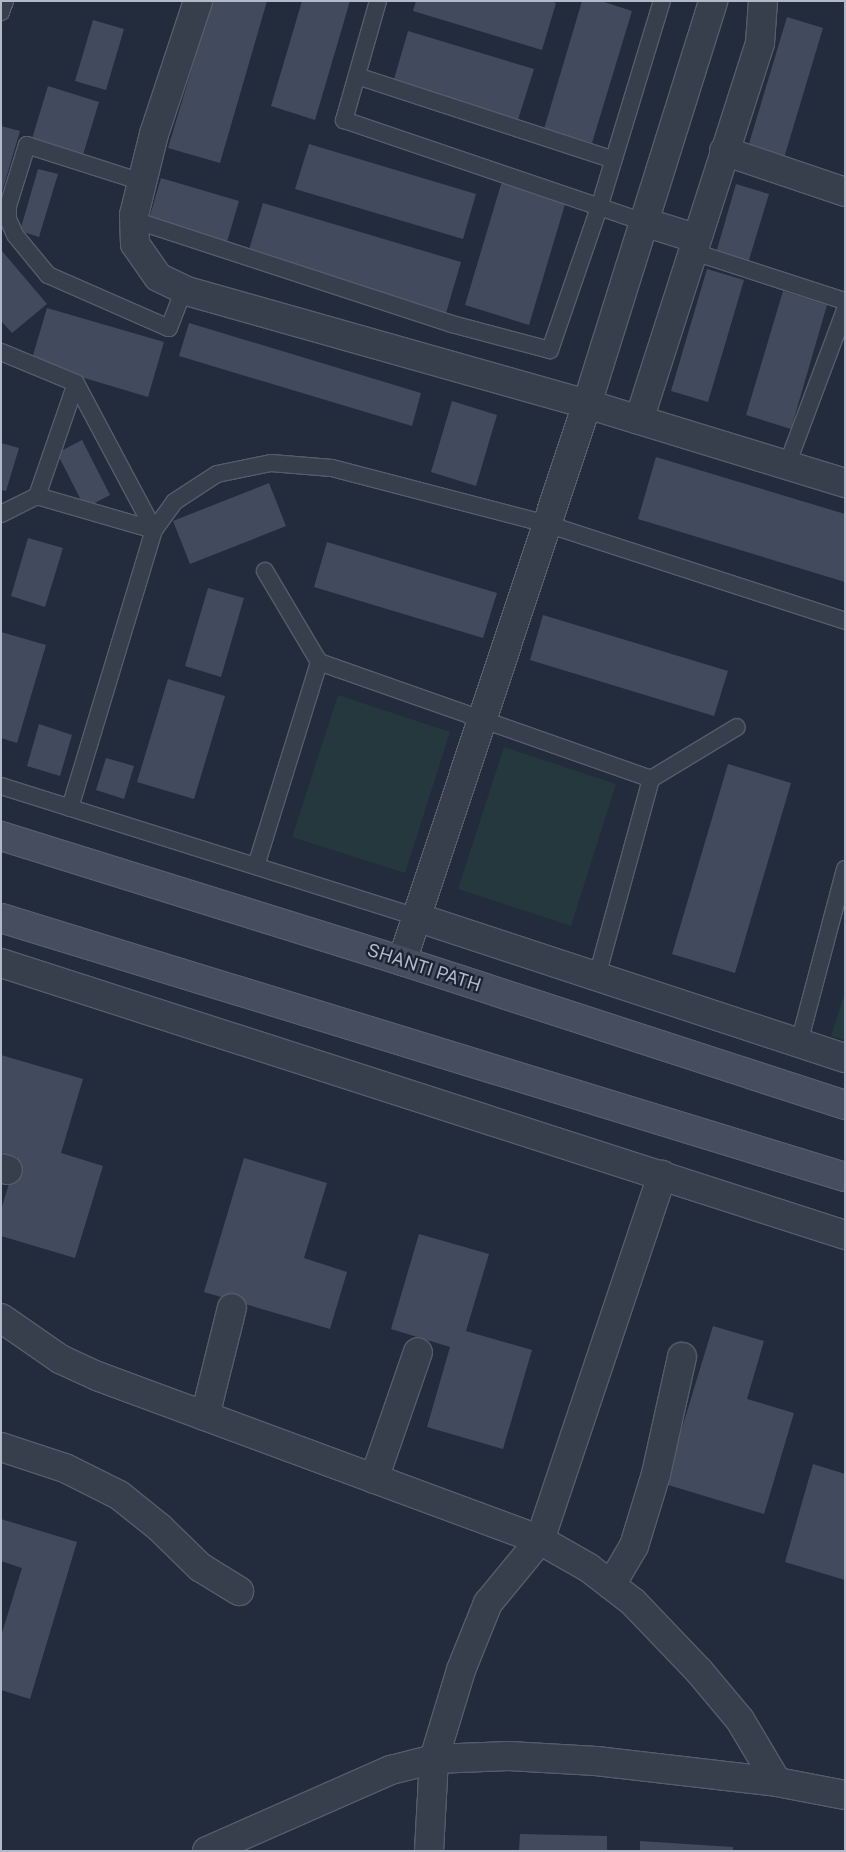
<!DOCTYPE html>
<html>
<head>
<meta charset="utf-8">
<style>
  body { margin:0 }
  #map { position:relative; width:846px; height:1852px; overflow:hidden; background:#232c3c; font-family:"Public Sans",sans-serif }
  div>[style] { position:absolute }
  .green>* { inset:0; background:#25383d }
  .building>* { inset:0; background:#424b5e }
  .roads { filter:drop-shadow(1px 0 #555c6a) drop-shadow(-1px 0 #555c6a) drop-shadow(0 1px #555c6a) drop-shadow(0 -1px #555c6a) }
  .service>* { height:16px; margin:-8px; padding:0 8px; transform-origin:8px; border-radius:8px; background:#373e4c }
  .minor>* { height:28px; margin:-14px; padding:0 14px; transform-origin:14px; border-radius:14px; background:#373e4c }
  .secondary>* { height:28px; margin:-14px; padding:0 14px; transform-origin:14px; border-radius:14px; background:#454d5f }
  span { translate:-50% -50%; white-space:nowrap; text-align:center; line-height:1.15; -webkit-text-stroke:4.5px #1c2331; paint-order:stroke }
  .street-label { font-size:18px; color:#b2b9c8 }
  .frame { position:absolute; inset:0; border:2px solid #b2b9c8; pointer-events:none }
</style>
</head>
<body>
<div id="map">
  <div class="green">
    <i style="clip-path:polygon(338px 695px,450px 732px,405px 873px,292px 837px)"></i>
    <i style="clip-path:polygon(504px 747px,616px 784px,571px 926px,458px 889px)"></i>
    <i style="clip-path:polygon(845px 992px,845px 1040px,831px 1036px)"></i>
  </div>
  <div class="building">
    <i style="clip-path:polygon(212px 1px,267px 1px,220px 163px,168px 148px)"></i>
    <i style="clip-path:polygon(302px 1px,350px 1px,315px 120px,271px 106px)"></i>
    <i style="clip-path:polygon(416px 1px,550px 1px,556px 3px,542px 50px,413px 11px)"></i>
    <i style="clip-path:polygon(582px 1px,601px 1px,632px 11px,592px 143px,544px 129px)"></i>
    <i style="clip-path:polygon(787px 17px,823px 28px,784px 158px,748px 147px)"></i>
    <i style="clip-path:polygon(93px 20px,124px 29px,106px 90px,75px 81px)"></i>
    <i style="clip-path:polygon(408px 31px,534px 69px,517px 123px,392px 86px)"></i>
    <i style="clip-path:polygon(48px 86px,99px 102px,82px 158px,31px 142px)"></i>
    <i style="clip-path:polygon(1px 126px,20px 131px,2px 192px,1px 192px)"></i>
    <i style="clip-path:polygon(309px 144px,476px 194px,463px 239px,295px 189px)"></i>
    <i style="clip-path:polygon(38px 169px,58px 174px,39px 237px,20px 231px)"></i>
    <i style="clip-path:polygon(161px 178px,239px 201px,227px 242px,149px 219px)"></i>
    <i style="clip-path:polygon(502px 181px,566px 201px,529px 325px,465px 305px)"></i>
    <i style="clip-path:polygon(736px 184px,769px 194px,748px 263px,716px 253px)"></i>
    <i style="clip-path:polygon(263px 203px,461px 262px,446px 313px,248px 253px)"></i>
    <i style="clip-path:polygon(2px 251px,47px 304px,12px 333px,1px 321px)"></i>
    <i style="clip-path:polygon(707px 269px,744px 280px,708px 402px,671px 391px)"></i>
    <i style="clip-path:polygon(783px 291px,827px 305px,791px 429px,746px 415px)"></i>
    <i style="clip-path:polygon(47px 308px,164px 342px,148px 397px,31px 362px)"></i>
    <i style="clip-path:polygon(189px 323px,421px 393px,412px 426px,179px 356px)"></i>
    <i style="clip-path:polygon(452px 401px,497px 415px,476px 486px,431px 472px)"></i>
    <i style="clip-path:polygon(82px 440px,110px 495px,85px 508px,57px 453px)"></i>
    <i style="clip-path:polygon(1px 443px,19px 448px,6px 491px,1px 490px)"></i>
    <i style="clip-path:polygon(656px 457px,845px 514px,845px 582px,638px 519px)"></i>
    <i style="clip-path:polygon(269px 483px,286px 526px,190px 564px,173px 521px)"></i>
    <i style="clip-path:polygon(28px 538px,63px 548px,45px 607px,11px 596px)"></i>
    <i style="clip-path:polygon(327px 542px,497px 593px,483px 638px,314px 587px)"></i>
    <i style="clip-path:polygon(208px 588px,244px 598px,221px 677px,185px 666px)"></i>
    <i style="clip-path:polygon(543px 615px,728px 671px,714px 716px,530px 660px)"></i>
    <i style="clip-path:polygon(1px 632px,46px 645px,17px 743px,1px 738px)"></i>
    <i style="clip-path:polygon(168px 679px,225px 696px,194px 799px,137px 782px)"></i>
    <i style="clip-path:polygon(39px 724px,72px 735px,60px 776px,27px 766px)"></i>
    <i style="clip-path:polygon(106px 758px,134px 766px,124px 799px,96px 790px)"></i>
    <i style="clip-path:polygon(728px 764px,791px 783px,735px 973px,672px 954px)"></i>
    <i style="clip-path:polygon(1px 1055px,83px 1079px,61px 1153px,103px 1166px,75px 1258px,1px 1236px,1px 1210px,17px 1157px,1px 1152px)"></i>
    <i style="clip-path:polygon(244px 1158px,327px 1183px,304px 1258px,347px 1272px,330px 1329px,204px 1292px)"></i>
    <i style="clip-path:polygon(419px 1234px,489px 1254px,466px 1331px,532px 1350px,503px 1449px,427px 1427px,450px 1347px,391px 1329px)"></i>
    <i style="clip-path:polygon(713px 1326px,764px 1341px,747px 1399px,794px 1413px,764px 1514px,665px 1484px)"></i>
    <i style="clip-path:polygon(813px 1464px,845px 1474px,845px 1580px,785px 1562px)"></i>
    <i style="clip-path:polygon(1px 1519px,77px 1542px,30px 1699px,1px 1690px,1px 1636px,22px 1568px,1px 1561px)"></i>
    <i style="clip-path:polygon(520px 1834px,607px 1836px,607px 1851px,519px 1851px)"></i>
    <i style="clip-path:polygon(640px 1841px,733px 1847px,733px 1851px,640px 1851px)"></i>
  </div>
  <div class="roads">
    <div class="service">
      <i style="left:378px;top:1px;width:124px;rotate:105.9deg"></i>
      <i style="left:344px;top:120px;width:317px;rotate:18.8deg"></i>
      <i style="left:1px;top:12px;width:12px;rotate:-70deg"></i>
      <i style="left:357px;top:76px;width:270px;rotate:18.1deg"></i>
      <i style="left:142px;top:182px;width:121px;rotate:-162.2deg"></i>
      <i style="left:27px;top:145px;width:64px;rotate:107.3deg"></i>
      <i style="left:8px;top:206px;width:13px;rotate:90deg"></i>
      <i style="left:8px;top:219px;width:17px;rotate:66deg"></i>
      <i style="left:15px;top:235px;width:52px;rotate:50.5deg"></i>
      <i style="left:48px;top:275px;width:132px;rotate:23.7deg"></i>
      <i style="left:169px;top:328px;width:42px;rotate:-69deg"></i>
      <i style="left:134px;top:220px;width:335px;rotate:18.1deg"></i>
      <i style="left:452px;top:324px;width:101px;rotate:14.9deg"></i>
      <i style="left:550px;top:350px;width:150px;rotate:-71deg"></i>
      <i style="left:599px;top:208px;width:216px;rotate:-73.1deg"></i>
      <i style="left:691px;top:251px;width:162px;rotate:18deg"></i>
      <i style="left:1px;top:352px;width:81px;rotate:22.5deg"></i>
      <i style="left:787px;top:465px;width:165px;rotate:-69.5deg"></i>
      <i style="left:1px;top:514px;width:40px;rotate:-26.6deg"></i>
      <i style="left:37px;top:496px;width:122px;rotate:16.2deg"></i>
      <i style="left:154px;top:530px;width:166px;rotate:-118deg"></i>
      <i style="left:76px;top:383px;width:120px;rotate:109deg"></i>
      <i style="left:265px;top:571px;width:106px;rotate:59.3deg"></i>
      <i style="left:651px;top:779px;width:100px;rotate:-31.2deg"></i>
      <i style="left:1px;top:786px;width:435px;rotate:17.5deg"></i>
      <i style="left:70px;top:808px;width:290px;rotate:-73.2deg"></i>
      <i style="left:154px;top:530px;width:34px;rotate:-54deg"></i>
      <i style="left:174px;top:502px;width:51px;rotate:-33.1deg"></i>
      <i style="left:217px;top:474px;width:55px;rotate:-11.5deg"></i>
      <i style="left:271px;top:463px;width:61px;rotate:4.7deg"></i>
      <i style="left:332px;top:468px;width:222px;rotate:14.6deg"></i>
      <i style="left:547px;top:524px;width:313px;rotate:18deg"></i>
      <i style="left:256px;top:866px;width:214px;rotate:-72.8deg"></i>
      <i style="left:319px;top:662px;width:352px;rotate:19.4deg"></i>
      <i style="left:651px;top:779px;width:205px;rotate:105.3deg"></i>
      <i style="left:799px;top:1043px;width:180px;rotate:-75.2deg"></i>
    </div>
    <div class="minor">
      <i style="left:198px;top:1px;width:140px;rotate:108.3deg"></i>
      <i style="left:154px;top:134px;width:83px;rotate:103.9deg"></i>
      <i style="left:134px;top:215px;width:29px;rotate:88deg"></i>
      <i style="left:135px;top:244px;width:40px;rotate:55.1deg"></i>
      <i style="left:158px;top:277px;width:32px;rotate:26deg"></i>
      <i style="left:187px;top:291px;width:416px;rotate:15.8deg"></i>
      <i style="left:587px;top:404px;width:270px;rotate:17deg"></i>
      <i style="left:724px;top:151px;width:128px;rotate:18.7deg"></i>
      <i style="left:644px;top:222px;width:53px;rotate:17.4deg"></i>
      <i style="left:639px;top:420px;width:396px;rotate:-72.2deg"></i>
      <i style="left:760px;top:43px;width:42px;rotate:-85.9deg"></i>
      <i style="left:416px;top:917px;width:452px;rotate:18.2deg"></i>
      <i style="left:402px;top:961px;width:587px;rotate:-71.63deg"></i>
      <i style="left:587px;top:404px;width:422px;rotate:-72.6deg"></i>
      <i style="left:1px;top:963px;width:887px;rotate:17.86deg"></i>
      <i style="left:1px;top:1168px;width:7px;rotate:16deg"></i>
      <i style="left:1px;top:1318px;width:72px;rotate:34.8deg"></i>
      <i style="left:60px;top:1359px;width:41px;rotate:24.7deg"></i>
      <i style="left:97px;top:1376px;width:472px;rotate:20.3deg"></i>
      <i style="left:540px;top:1540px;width:56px;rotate:29.7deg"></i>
      <i style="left:589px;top:1568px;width:56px;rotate:37.7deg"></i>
      <i style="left:633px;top:1602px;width:95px;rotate:46.3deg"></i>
      <i style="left:699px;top:1671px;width:64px;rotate:50.1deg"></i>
      <i style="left:740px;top:1720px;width:72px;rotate:59.2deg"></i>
      <i style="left:205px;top:1416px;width:111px;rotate:-76deg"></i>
      <i style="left:1px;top:1447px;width:67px;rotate:18.2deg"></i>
      <i style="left:65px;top:1468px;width:60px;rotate:26.6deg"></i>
      <i style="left:119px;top:1495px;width:53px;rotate:38.8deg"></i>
      <i style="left:160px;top:1528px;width:56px;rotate:44.3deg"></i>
      <i style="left:200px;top:1567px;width:46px;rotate:31.6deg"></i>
      <i style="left:374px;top:1479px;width:134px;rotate:-70.9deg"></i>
      <i style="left:611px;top:1585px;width:45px;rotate:-59.5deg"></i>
      <i style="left:634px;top:1546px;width:75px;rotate:-73deg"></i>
      <i style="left:656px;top:1474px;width:120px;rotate:-77.5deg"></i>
      <i style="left:207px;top:1851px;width:201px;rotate:-23.8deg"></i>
      <i style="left:391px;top:1770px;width:44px;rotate:-14.3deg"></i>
      <i style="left:434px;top:1759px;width:75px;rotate:-2.3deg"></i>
      <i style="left:509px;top:1756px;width:87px;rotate:3.3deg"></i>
      <i style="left:596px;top:1761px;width:182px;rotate:6.6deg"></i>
      <i style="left:777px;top:1782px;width:69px;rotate:10.8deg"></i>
      <i style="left:429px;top:1851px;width:92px;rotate:-86.9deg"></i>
      <i style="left:434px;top:1759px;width:93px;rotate:-73.1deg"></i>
      <i style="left:461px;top:1670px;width:72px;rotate:-68.1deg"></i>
      <i style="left:488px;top:1603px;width:82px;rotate:-50.5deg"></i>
      <i style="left:540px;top:1540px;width:385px;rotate:-71.5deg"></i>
    </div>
    <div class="secondary">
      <i style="left:1px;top:836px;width:420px;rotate:17.3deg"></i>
      <i style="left:402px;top:961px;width:466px;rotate:18deg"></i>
      <i style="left:1px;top:918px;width:883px;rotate:17.06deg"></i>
    </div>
  </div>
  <div class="street-label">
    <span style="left:424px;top:968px;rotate:18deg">SHANTI PATH</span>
  </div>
  <div class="frame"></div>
</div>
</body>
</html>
